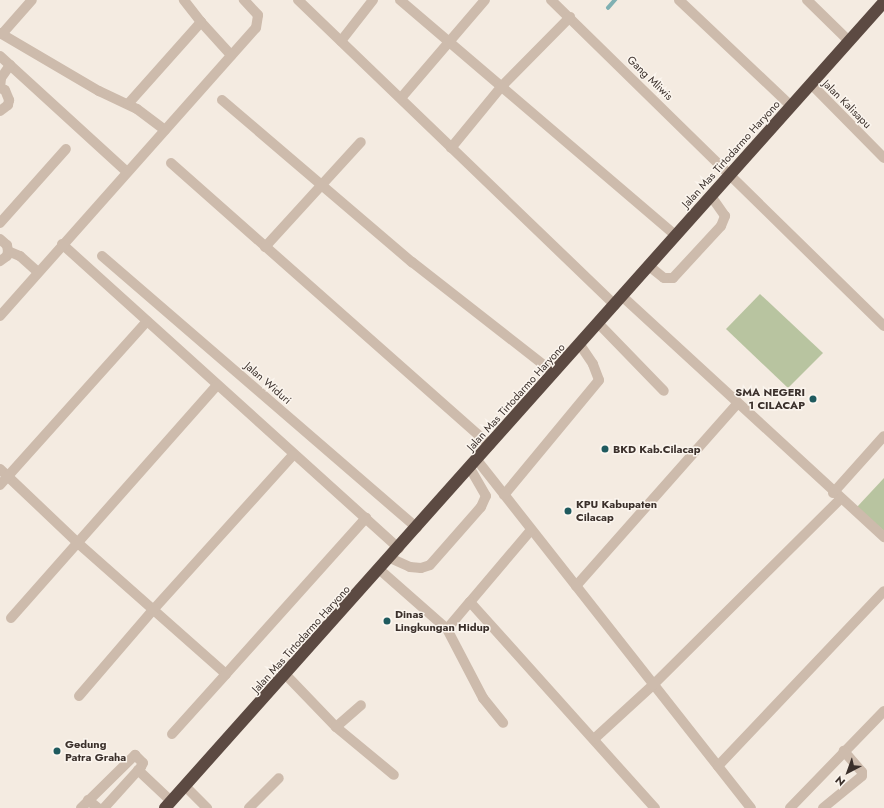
<!DOCTYPE html>
<html>
<head>
<meta charset="utf-8">
<style>
  body { margin:0 }
  #map { position:relative; width:884px; height:808px; overflow:hidden; background:#f4ebe1; font-family:Jost,sans-serif }
  div>[style] { position:absolute }
  .green>* { inset:0; background:#b8c4a0 }
  .stream>* { height:3.5px; margin:-1.75px; padding:0 1.75px; transform-origin:1.75px; border-radius:1.75px; background:#7fb0b2 }
  .minor>* { height:10px; margin:-5px; padding:0 5px; transform-origin:5px; border-radius:5px; background:#cdbbac }
  .highway>* { height:12px; margin:-6px; padding:0 6px; transform-origin:6px; border-radius:6px; background:#5c4a42 }
  .dots>* { width:11px; height:11px; translate:-50% -50%; box-sizing:border-box; border:2px solid #fbf5ee; border-radius:50% }
  span { translate:-50% -50%; white-space:nowrap; text-align:center; line-height:1.15; -webkit-text-stroke:3px #fbf5ee; paint-order:stroke }
  .street-label { font-size:11px; color:#3b302b }
  .poi-label { font-size:11px; color:#3b302b; font-weight:700 }
  .right { translate:-100% -50%; text-align:right }
  .left { translate:0 -50%; text-align:left }
  .north { position:absolute; left:828px; top:752px; width:40px; height:40px; -webkit-text-stroke:3px #fbf5ee; paint-order:stroke; rotate:221deg; font-size:11px; font-weight:700; line-height:16px; text-align:center; color:#3b302b }
  .north::after { content:''; display:block; margin:auto; width:14px; height:18px; background:#3b302b; clip-path:polygon(50% 0,100% 100%,50% 72%,0 100%) }
</style>
</head>
<body>
<div id="map">
  <div class="green">
    <i style="clip-path:polygon(760px 294px,823px 353px,788px 388px,726px 329px)"></i>
    <i style="clip-path:polygon(884px 478px,884px 531px,857px 507px)"></i>
  </div>
  <div class="stream">
    <i style="left:608px;top:8px;width:11px;rotate:-49deg"></i>
  </div>
  <div class="minor">
    <i style="left:298px;top:0;width:440px;rotate:43.9deg"></i>
    <i style="left:400px;top:0;width:363px;rotate:40.5deg"></i>
    <i style="left:551px;top:0;width:466px;rotate:44.4deg"></i>
    <i style="left:679px;top:0;width:154px;rotate:43.4deg"></i>
    <i style="left:807px;top:0;width:57px;rotate:44.3deg"></i>
    <i style="left:201px;top:22px;width:45px;rotate:47.7deg"></i>
    <i style="left:0;top:33px;width:115px;rotate:30.4deg"></i>
    <i style="left:99px;top:91px;width:42px;rotate:25.3deg"></i>
    <i style="left:137px;top:109px;width:35px;rotate:37deg"></i>
    <i style="left:2px;top:34px;width:45px;rotate:-48.6deg"></i>
    <i style="left:341px;top:41px;width:52px;rotate:-52deg"></i>
    <i style="left:0;top:56px;width:172px;rotate:42.4deg"></i>
    <i style="left:811px;top:84px;width:104px;rotate:45.4deg"></i>
    <i style="left:0;top:88px;width:5px;rotate:22deg"></i>
    <i style="left:5px;top:90px;width:11px;rotate:68deg"></i>
    <i style="left:9px;top:100px;width:5px;rotate:101deg"></i>
    <i style="left:8px;top:105px;width:10px;rotate:143deg"></i>
    <i style="left:0;top:88px;width:10px;rotate:-84deg"></i>
    <i style="left:1px;top:78px;width:16px;rotate:-55deg"></i>
    <i style="left:401px;top:98px;width:129px;rotate:-49.4deg"></i>
    <i style="left:222px;top:100px;width:250px;rotate:40.5deg"></i>
    <i style="left:412px;top:262px;width:180px;rotate:38deg"></i>
    <i style="left:128px;top:104px;width:110px;rotate:-48.3deg"></i>
    <i style="left:201px;top:22px;width:28px;rotate:-128deg"></i>
    <i style="left:451px;top:148px;width:80px;rotate:-50.6deg"></i>
    <i style="left:502px;top:86px;width:97px;rotate:-45.4deg"></i>
    <i style="left:171px;top:163px;width:426px;rotate:41.5deg"></i>
    <i style="left:0;top:223px;width:99px;rotate:-48.3deg"></i>
    <i style="left:0;top:239px;width:9px;rotate:41deg"></i>
    <i style="left:7px;top:245px;width:6px;rotate:81deg"></i>
    <i style="left:8px;top:251px;width:5px;rotate:101deg"></i>
    <i style="left:7px;top:256px;width:9px;rotate:144deg"></i>
    <i style="left:62px;top:244px;width:454px;rotate:42.1deg"></i>
    <i style="left:265px;top:247px;width:142px;rotate:-47.6deg"></i>
    <i style="left:8px;top:251px;width:13px;rotate:23deg"></i>
    <i style="left:20px;top:256px;width:24px;rotate:42deg"></i>
    <i style="left:102px;top:256px;width:416px;rotate:40.8deg"></i>
    <i style="left:649px;top:266px;width:19px;rotate:39deg"></i>
    <i style="left:664px;top:278px;width:9px"></i>
    <i style="left:673px;top:278px;width:71px;rotate:-47.3deg"></i>
    <i style="left:721px;top:226px;width:11px;rotate:-68deg"></i>
    <i style="left:725px;top:216px;width:24px;rotate:-125deg"></i>
    <i style="left:623px;top:297px;width:355px;rotate:42.6deg"></i>
    <i style="left:0;top:316px;width:385px;rotate:-48.4deg"></i>
    <i style="left:256px;top:28px;width:13px;rotate:-81deg"></i>
    <i style="left:258px;top:15px;width:21px;rotate:-133deg"></i>
    <i style="left:599px;top:324px;width:93px;rotate:45.9deg"></i>
    <i style="left:477px;top:460px;width:443px;rotate:51.8deg"></i>
    <i style="left:0;top:469px;width:109px;rotate:43.5deg"></i>
    <i style="left:79px;top:544px;width:196px;rotate:41.5deg"></i>
    <i style="left:226px;top:674px;width:210px;rotate:-48.1deg"></i>
    <i style="left:0;top:485px;width:220px;rotate:-48.1deg"></i>
    <i style="left:833px;top:493px;width:76px;rotate:-48.2deg"></i>
    <i style="left:504px;top:495px;width:149px;rotate:-50.4deg"></i>
    <i style="left:599px;top:380px;width:17px;rotate:-111deg"></i>
    <i style="left:593px;top:364px;width:23px;rotate:-124deg"></i>
    <i style="left:531px;top:530px;width:94px;rotate:130.3deg"></i>
    <i style="left:470px;top:602px;width:277px;rotate:48.1deg"></i>
    <i style="left:390px;top:558px;width:22px;rotate:24deg"></i>
    <i style="left:410px;top:567px;width:11px;rotate:5deg"></i>
    <i style="left:421px;top:568px;width:9px;rotate:-18deg"></i>
    <i style="left:430px;top:565px;width:77px;rotate:-48.7deg"></i>
    <i style="left:481px;top:507px;width:12px;rotate:-66deg"></i>
    <i style="left:486px;top:496px;width:32px;rotate:-120deg"></i>
    <i style="left:380px;top:570px;width:89px;rotate:41.4deg"></i>
    <i style="left:447px;top:629px;width:78px;rotate:62.4deg"></i>
    <i style="left:483px;top:698px;width:32px;rotate:51deg"></i>
    <i style="left:576px;top:586px;width:243px;rotate:-48.5deg"></i>
    <i style="left:11px;top:618px;width:311px;rotate:-48.5deg"></i>
    <i style="left:447px;top:629px;width:35px;rotate:-50deg"></i>
    <i style="left:286px;top:675px;width:72px;rotate:46.1deg"></i>
    <i style="left:336px;top:727px;width:75px;rotate:39.6deg"></i>
    <i style="left:79px;top:696px;width:113px;rotate:-49.3deg"></i>
    <i style="left:153px;top:610px;width:209px;rotate:-47.9deg"></i>
    <i style="left:336px;top:727px;width:33px;rotate:-41deg"></i>
    <i style="left:172px;top:734px;width:81px;rotate:-48deg"></i>
    <i style="left:594px;top:739px;width:80px;rotate:-42.5deg"></i>
    <i style="left:653px;top:685px;width:264px;rotate:-44.8deg"></i>
    <i style="left:718px;top:766px;width:241px;rotate:-46.5deg"></i>
    <i style="left:138px;top:770px;width:45px;rotate:43.2deg"></i>
    <i style="left:186px;top:787px;width:30px;rotate:45deg"></i>
    <i style="left:88px;top:800px;width:13px;rotate:39deg"></i>
    <i style="left:81px;top:808px;width:76px;rotate:-44.5deg"></i>
    <i style="left:135px;top:755px;width:11px;rotate:45deg"></i>
    <i style="left:143px;top:763px;width:4px;rotate:117deg"></i>
    <i style="left:141px;top:767px;width:55px;rotate:132.1deg"></i>
    <i style="left:249px;top:808px;width:42px;rotate:-45deg"></i>
    <i style="left:790px;top:808px;width:135px;rotate:-45.9deg"></i>
    <i style="left:823px;top:808px;width:50px;rotate:-39.4deg"></i>
    <i style="left:862px;top:776px;width:4px;rotate:-90deg"></i>
    <i style="left:862px;top:772px;width:28px;rotate:-131deg"></i>
  </div>
  <div class="highway">
    <i style="left:165px;top:808px;width:1080px;rotate:-48.27deg"></i>
  </div>
  <div class="dots">
    <i style="left:813px;top:399px;background:#1f5a5e"></i>
    <i style="left:605px;top:449px;background:#1f5a5e"></i>
    <i style="left:568px;top:511px;background:#1f5a5e"></i>
    <i style="left:387px;top:621px;background:#1f5a5e"></i>
    <i style="left:57px;top:751px;background:#1f5a5e"></i>
  </div>
  <div class="street-label">
    <span style="left:650px;top:78px;rotate:44deg">Gang Mliwis</span>
    <span style="left:847px;top:104px;rotate:45deg">Jalan Kalisapu</span>
    <span style="left:731px;top:154px;rotate:-48deg">Jalan Mas Tirtodarmo Haryono</span>
    <span style="left:268px;top:383px;rotate:41deg">Jalan Widuri</span>
    <span style="left:516px;top:397px;rotate:-48deg">Jalan Mas Tirtodarmo Haryono</span>
    <span style="left:301px;top:639px;rotate:-48deg">Jalan Mas Tirtodarmo Haryono</span>
  </div>
  <div class="poi-label">
    <span class="right" style="left:805px;top:399px">SMA NEGERI<br>1 CILACAP</span>
    <span class="left" style="left:613px;top:449px">BKD Kab.Cilacap</span>
    <span class="left" style="left:576px;top:511px">KPU Kabupaten<br>Cilacap</span>
    <span class="left" style="left:395px;top:621px">Dinas<br>Lingkungan Hidup</span>
    <span class="left" style="left:65px;top:751px">Gedung<br>Patra Graha</span>
  </div>
  <div class="north">N</div>
</div>
</body>
</html>
